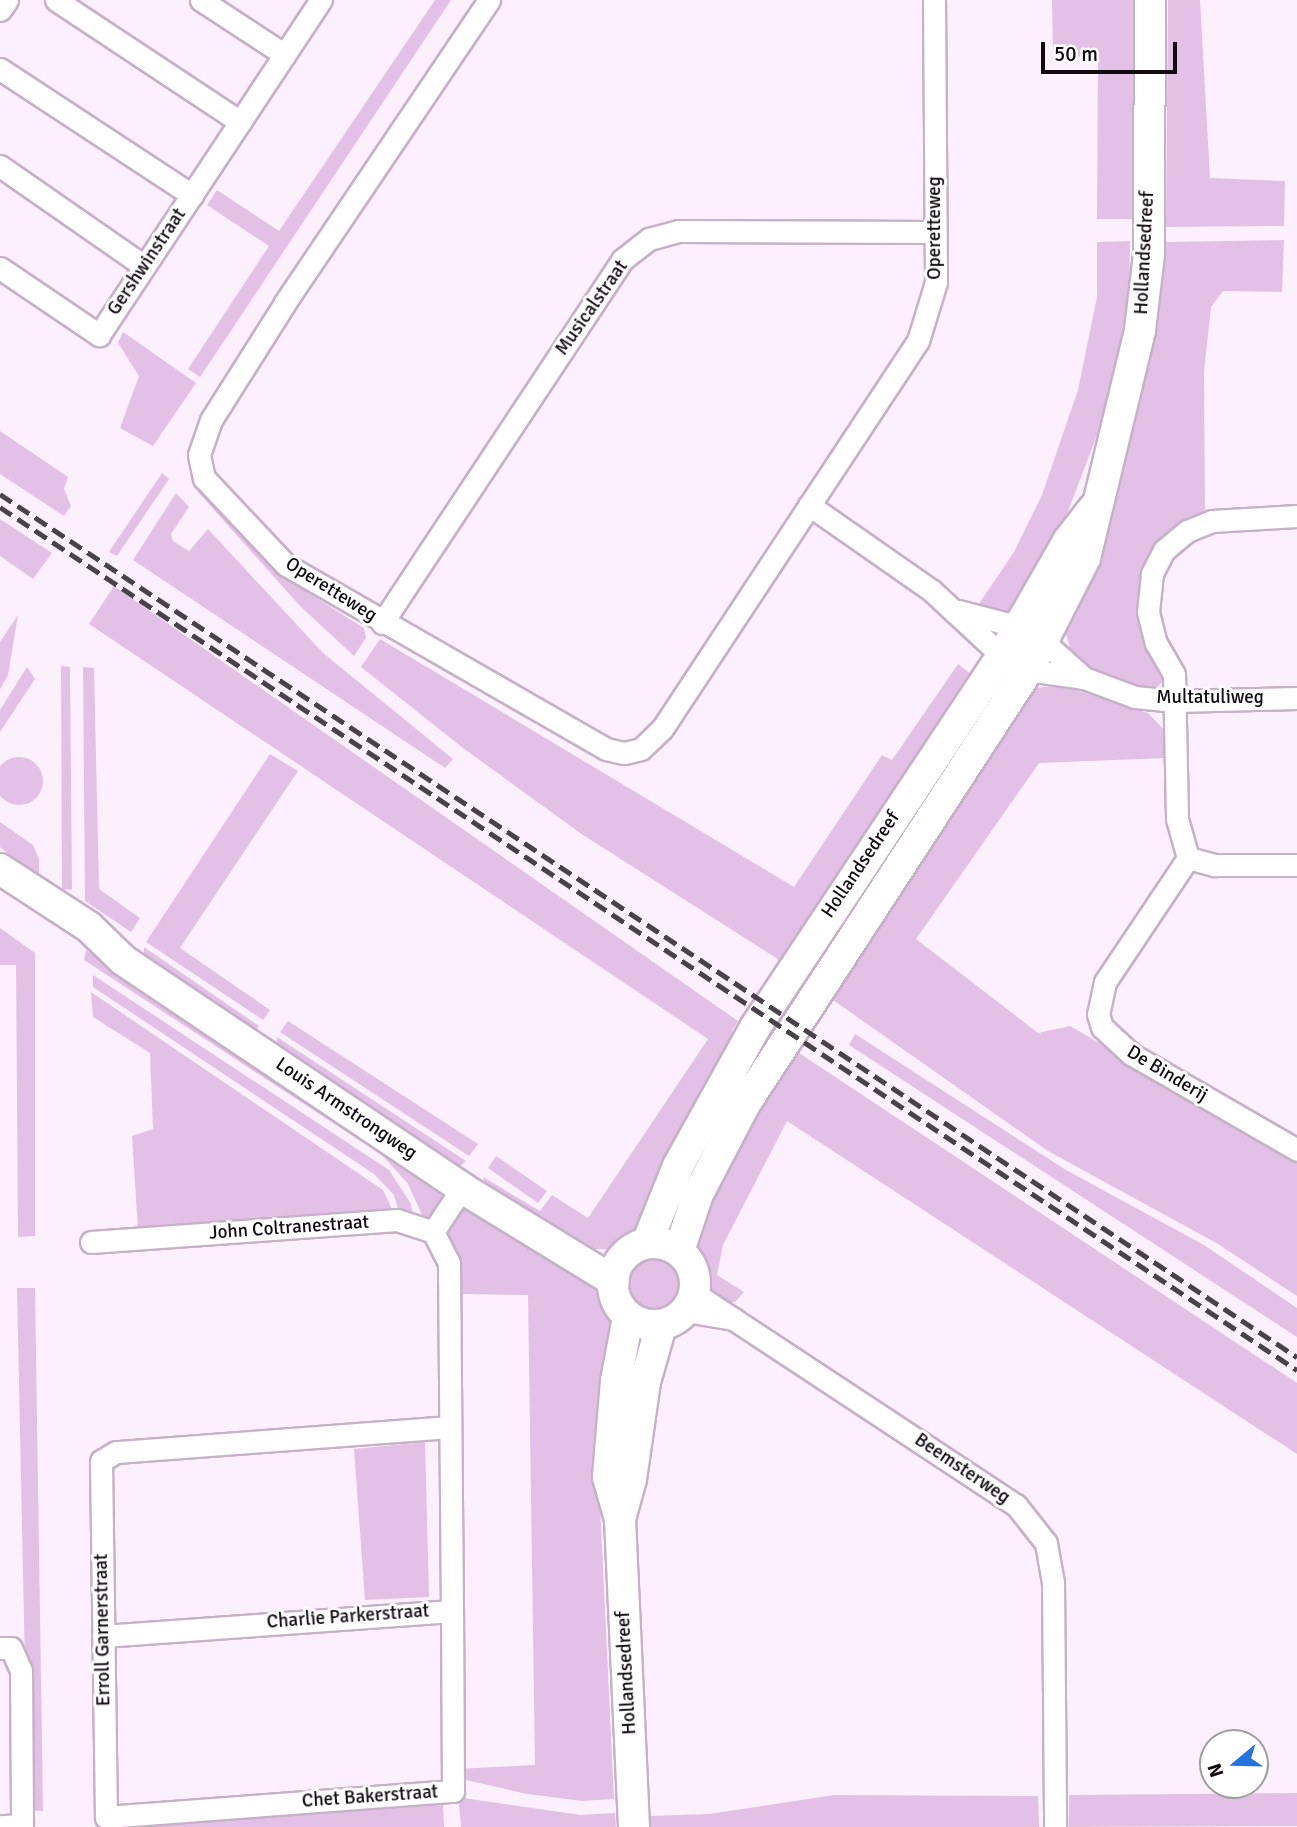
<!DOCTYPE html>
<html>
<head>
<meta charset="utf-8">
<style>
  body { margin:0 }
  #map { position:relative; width:1297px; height:1827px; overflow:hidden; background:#fdf0fe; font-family:Signika,sans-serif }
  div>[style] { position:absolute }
  .green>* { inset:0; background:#e3c0e6 }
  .round { border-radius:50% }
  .roads { filter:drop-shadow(2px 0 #c6b1c8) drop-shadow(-2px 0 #c6b1c8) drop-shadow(0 2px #c6b1c8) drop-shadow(0 -2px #c6b1c8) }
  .street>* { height:21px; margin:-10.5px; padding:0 10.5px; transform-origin:10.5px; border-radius:10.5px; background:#fff }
  .secondary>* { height:30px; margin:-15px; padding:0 15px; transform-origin:15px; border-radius:15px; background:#fff }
  .secondary>.ring { margin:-15px; padding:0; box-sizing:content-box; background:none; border:30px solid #fff; border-radius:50% }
  .rail>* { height:5px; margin-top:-2.5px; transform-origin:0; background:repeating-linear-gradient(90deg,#4a424a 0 14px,transparent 0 21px) }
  span { translate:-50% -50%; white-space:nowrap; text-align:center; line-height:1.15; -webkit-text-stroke:6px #fff; paint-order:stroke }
  .street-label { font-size:19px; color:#110a11 }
  .north { position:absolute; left:1199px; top:1729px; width:70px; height:70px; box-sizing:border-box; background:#fff; border:2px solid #a09da0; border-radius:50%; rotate:251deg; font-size:19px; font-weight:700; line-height:28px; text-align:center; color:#110a11 }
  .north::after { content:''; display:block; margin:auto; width:24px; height:32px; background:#2473de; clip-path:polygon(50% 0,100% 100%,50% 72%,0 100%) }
  .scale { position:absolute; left:1041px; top:42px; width:136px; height:32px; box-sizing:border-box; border:4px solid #110a11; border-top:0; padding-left:9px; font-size:21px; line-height:24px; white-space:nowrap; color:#110a11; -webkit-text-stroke:5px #fff; paint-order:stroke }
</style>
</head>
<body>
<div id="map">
  <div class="green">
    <i style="clip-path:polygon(435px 0,451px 0,200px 377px,188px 369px,269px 246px,207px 205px,217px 190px,279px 231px)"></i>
    <i style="clip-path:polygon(1052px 0,1138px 0,1139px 172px,1132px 219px,1097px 219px,1098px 57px,1053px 56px)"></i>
    <i style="clip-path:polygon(1168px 0,1200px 0,1210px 178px,1285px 181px,1284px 226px,1166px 227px)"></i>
    <i style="clip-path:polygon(1284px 240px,1282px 292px,1223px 291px,1211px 307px,1204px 372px,1205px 510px,1171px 531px,1152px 559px,1166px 680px,1151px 691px,1121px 684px,1082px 663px,1071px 651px,1065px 631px,1124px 469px,1155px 329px,1165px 242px)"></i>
    <i style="clip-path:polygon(1130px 241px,1129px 318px,1110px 401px,1067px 514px,1006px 627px,974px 611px,1014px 552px,1042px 495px,1078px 390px,1097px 297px,1097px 242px)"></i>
    <i style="clip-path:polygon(123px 332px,196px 383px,153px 446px,120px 428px,139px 376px,118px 343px)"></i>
    <i style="clip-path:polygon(0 431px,68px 477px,64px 489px,71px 506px,64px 516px,0 474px)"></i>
    <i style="clip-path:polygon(162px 473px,169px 479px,117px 556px,109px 552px)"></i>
    <i style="clip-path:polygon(199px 486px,286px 579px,364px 628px,366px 638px,354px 656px,300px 606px,198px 492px)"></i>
    <i style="clip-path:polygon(176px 493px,189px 507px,171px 534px,173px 541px,189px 551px,208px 529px,323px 653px,453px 759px,445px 768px,133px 560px)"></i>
    <i style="clip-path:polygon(0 519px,52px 553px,33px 579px,0 556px)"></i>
    <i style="clip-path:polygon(114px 586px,738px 1021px,732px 1031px,739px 1036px,646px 1225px,609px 1249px,591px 1249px,485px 1184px,483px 1177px,540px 1211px,552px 1195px,588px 1218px,708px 1039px,89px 624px)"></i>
    <i style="clip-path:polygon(18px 615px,8px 675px,0 689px,0 642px)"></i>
    <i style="clip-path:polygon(380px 639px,794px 887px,882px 755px,892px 760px,958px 664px,977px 679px,787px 965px,583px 835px,463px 748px,361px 667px)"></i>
    <i style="clip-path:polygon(61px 666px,70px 667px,72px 890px,62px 889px)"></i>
    <i style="clip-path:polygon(27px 667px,35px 679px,0 732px,0 710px)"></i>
    <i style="clip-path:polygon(83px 667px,94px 668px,99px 889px,140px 918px,131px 932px,85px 901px)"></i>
    <i style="clip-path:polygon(1060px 685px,1148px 713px,1166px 732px,1166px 758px,1039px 763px,916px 939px,1038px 1033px,1070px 1026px,1297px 1158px,1297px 1296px,1218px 1244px,1048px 1151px,823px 993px,1028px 689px)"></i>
    <i style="clip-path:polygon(270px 754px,298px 771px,180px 948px,270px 1010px,263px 1020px,146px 942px)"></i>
    <i class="round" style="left:-5px;top:757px;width:48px;height:48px"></i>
    <i style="clip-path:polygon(0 822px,33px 845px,39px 859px,39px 879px,0 847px)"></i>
    <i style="clip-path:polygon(0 928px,35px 953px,35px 1236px,18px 1237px,16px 965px,0 965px)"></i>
    <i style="clip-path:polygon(144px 947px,259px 1026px,256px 1031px,144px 962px)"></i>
    <i style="clip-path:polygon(86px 950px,440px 1192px,442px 1199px,432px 1216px,424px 1219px,408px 1184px,382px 1155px,84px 960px)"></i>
    <i style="clip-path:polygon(93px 975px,389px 1170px,411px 1204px,413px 1216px,399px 1212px,394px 1195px,374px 1174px,93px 987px)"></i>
    <i style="clip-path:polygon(91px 992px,383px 1190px,393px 1211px,138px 1229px,132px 1136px,153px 1129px,150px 1053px,93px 1017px)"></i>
    <i style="clip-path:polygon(288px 1021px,478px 1144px,469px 1156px,280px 1032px)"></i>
    <i style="clip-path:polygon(855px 1034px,1066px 1170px,1204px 1245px,1297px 1308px,1297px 1337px,849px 1045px)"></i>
    <i style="clip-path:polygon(277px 1037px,466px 1161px,458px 1168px,276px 1047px)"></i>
    <i style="clip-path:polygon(790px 1047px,1297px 1383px,1297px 1454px,787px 1121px,723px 1245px,717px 1275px,744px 1292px,735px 1302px,727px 1303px,711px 1290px,706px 1263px,689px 1242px)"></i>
    <i style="clip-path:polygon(496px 1156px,547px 1191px,538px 1203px,488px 1168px)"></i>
    <i style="clip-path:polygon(465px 1208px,559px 1265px,600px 1283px,610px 1295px,614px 1311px,597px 1441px,614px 1799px,582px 1801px,527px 1794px,457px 1778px,456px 1769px,535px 1765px,528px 1295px,457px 1294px,444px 1232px)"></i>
    <i class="round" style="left:625px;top:1259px;width:54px;height:54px"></i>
    <i style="clip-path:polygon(17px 1288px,35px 1288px,43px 1811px,28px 1810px)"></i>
    <i style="clip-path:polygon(425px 1442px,429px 1597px,365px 1600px,354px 1449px)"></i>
    <i style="clip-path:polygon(1297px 1793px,1297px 1826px,1069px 1827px,1069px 1795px)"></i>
    <i style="clip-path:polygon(834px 1795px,1038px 1796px,1039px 1827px,650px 1827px,649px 1816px,709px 1814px)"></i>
    <i style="clip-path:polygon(463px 1798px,581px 1815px,615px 1813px,616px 1827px,461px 1827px,459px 1804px)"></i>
    <i style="clip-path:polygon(443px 1805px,444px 1827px,111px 1827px)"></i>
  </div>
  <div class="roads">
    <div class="street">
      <i style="left:56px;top:0;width:221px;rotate:33.5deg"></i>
      <i style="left:201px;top:0;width:100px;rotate:33.2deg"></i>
      <i style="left:489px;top:0;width:365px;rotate:124deg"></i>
      <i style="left:285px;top:303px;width:138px;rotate:122.3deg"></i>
      <i style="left:211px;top:420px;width:37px;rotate:109deg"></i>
      <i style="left:199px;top:455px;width:24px;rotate:78deg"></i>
      <i style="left:204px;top:478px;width:120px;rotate:46.7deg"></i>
      <i style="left:286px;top:565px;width:369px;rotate:29.9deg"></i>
      <i style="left:606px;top:749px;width:18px;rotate:13deg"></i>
      <i style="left:624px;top:753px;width:17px;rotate:-13deg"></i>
      <i style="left:641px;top:749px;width:29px;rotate:-44deg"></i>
      <i style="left:662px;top:729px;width:465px;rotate:-56.6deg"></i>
      <i style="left:918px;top:341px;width:62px;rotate:-73deg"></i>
      <i style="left:936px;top:282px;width:282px;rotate:-90.4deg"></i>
      <i style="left:0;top:10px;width:12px;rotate:-55deg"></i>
      <i style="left:0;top:69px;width:230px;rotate:33.3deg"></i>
      <i style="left:0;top:166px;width:175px;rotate:34.8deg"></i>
      <i style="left:0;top:268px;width:120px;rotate:34.1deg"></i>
      <i style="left:99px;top:335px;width:402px;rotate:-56.5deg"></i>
      <i style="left:809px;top:505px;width:149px;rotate:34.9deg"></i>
      <i style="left:931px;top:590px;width:97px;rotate:42.9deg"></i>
      <i style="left:1002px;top:656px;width:30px;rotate:28deg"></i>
      <i style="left:1028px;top:670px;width:57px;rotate:8.1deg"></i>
      <i style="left:1084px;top:678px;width:54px;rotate:20.4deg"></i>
      <i style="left:1135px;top:697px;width:40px;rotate:5.7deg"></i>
      <i style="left:1175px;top:701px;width:122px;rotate:-1.4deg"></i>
      <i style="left:1297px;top:516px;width:85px;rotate:176.6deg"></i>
      <i style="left:1212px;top:521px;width:27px;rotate:158deg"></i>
      <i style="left:1187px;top:531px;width:30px;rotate:140deg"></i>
      <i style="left:1164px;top:550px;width:27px;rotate:117deg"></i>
      <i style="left:1152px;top:574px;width:38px;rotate:96deg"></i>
      <i style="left:1148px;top:612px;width:32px;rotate:76deg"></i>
      <i style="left:1156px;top:643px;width:36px;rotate:60deg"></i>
      <i style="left:1174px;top:674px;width:145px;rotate:88.8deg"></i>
      <i style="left:1177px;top:819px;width:41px;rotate:74.2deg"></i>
      <i style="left:1188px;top:858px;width:28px;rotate:15deg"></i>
      <i style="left:1215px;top:865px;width:82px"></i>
      <i style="left:958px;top:611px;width:64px;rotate:14.5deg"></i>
      <i style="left:1020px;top:627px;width:28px;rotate:32deg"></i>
      <i style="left:1044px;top:642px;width:54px;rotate:42deg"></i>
      <i style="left:382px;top:623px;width:435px;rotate:-56.5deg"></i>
      <i style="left:622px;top:260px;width:34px;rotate:-38deg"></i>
      <i style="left:649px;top:239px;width:31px;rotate:-15deg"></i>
      <i style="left:679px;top:231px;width:256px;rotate:0.2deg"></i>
      <i style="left:1188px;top:858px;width:149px;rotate:123.8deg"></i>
      <i style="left:1105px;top:982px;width:33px;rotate:102deg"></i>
      <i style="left:1098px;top:1014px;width:14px;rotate:73deg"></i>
      <i style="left:1102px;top:1027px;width:40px;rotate:43deg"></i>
      <i style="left:1131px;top:1054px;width:192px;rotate:30deg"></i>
      <i style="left:91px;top:1242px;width:307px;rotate:-4.1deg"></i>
      <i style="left:397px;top:1220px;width:38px;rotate:18deg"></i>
      <i style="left:433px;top:1232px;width:53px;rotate:-56.6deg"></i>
      <i style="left:694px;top:1293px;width:386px;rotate:33.4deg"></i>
      <i style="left:1016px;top:1505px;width:48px;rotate:51.7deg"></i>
      <i style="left:1046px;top:1543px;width:40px;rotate:80deg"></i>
      <i style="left:1053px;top:1582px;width:245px;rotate:89.5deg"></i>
      <i style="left:686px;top:1311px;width:49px;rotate:9.5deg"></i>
      <i style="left:450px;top:1427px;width:335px;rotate:175.7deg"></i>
      <i style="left:116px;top:1452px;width:17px;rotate:149deg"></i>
      <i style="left:101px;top:1461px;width:356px;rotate:89.2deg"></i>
      <i style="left:106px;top:1817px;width:348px;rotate:-4.3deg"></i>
      <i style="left:453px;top:1791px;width:180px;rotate:-90.3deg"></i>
      <i style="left:103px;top:1636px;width:350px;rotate:-4.1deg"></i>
      <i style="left:452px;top:1611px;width:348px;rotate:-90.5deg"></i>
      <i style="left:449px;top:1263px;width:35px;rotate:-117deg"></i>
      <i style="left:0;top:1648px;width:11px"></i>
      <i style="left:11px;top:1648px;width:24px;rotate:66deg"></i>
      <i style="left:21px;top:1670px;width:155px;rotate:89.6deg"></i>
      <i style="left:22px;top:1825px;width:22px;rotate:177deg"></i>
    </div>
    <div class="secondary">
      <i style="left:0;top:869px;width:106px;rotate:33.1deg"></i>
      <i style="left:89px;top:927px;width:47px;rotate:44.1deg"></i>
      <i style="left:123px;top:960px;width:409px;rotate:33.9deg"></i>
      <i style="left:462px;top:1188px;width:178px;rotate:31.5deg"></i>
      <i class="ring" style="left:613px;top:1243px;width:52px;height:52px"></i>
      <i style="left:647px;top:1243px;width:83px;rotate:-68.1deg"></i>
      <i style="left:678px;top:1166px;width:160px;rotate:-60.9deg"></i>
      <i style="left:756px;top:1026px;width:444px;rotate:-56.4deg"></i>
      <i style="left:1002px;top:656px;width:133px;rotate:-60.1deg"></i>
      <i style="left:1068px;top:541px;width:41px;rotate:-52deg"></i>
      <i style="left:679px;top:1251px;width:60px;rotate:-71.6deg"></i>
      <i style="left:698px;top:1194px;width:102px;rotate:-62.4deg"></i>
      <i style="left:745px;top:1104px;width:518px;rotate:-56.89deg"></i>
      <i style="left:1028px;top:670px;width:126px;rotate:-63deg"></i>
      <i style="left:1085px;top:558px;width:235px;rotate:-76.4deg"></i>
      <i style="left:1140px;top:330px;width:77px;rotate:-83.2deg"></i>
      <i style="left:1149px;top:254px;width:254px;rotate:-89.8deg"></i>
      <i style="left:628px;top:1317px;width:65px;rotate:100.6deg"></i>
      <i style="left:616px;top:1381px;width:96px;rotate:94.8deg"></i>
      <i style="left:608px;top:1477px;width:44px;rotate:74.1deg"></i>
      <i style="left:620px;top:1519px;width:308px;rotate:87.4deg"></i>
      <i style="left:620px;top:1519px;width:41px;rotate:-74.6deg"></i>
      <i style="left:631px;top:1479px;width:98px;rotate:-81.8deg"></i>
      <i style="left:645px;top:1382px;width:58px;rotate:-74.1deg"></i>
    </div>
  </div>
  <div class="rail">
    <i style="left:0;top:494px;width:1558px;rotate:33.64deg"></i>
    <i style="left:0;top:507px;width:1558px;rotate:33.64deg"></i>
  </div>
  <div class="street-label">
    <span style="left:935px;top:228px;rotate:-90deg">Operetteweg</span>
    <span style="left:1145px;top:253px;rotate:-87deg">Hollandsedreef</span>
    <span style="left:147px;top:262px;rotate:-56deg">Gershwinstraat</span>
    <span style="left:592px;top:308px;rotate:-55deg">Musicalstraat</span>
    <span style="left:331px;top:590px;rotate:32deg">Operetteweg</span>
    <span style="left:1210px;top:698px">Multatuliweg</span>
    <span style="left:861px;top:865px;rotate:-56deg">Hollandsedreef</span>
    <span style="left:1167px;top:1074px;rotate:31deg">De Binderij</span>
    <span style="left:346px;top:1109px;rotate:34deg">Louis Armstrongweg</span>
    <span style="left:289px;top:1228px;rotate:-4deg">John Coltranestraat</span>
    <span style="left:962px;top:1469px;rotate:34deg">Beemsterweg</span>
    <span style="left:348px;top:1617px;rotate:-4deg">Charlie Parkerstraat</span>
    <span style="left:103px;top:1630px;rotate:-91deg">Erroll Garnerstraat</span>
    <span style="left:627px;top:1673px;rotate:-93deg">Hollandsedreef</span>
    <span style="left:370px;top:1797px;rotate:-4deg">Chet Bakerstraat</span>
  </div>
  <div class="north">N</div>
  <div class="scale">50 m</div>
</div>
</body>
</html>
